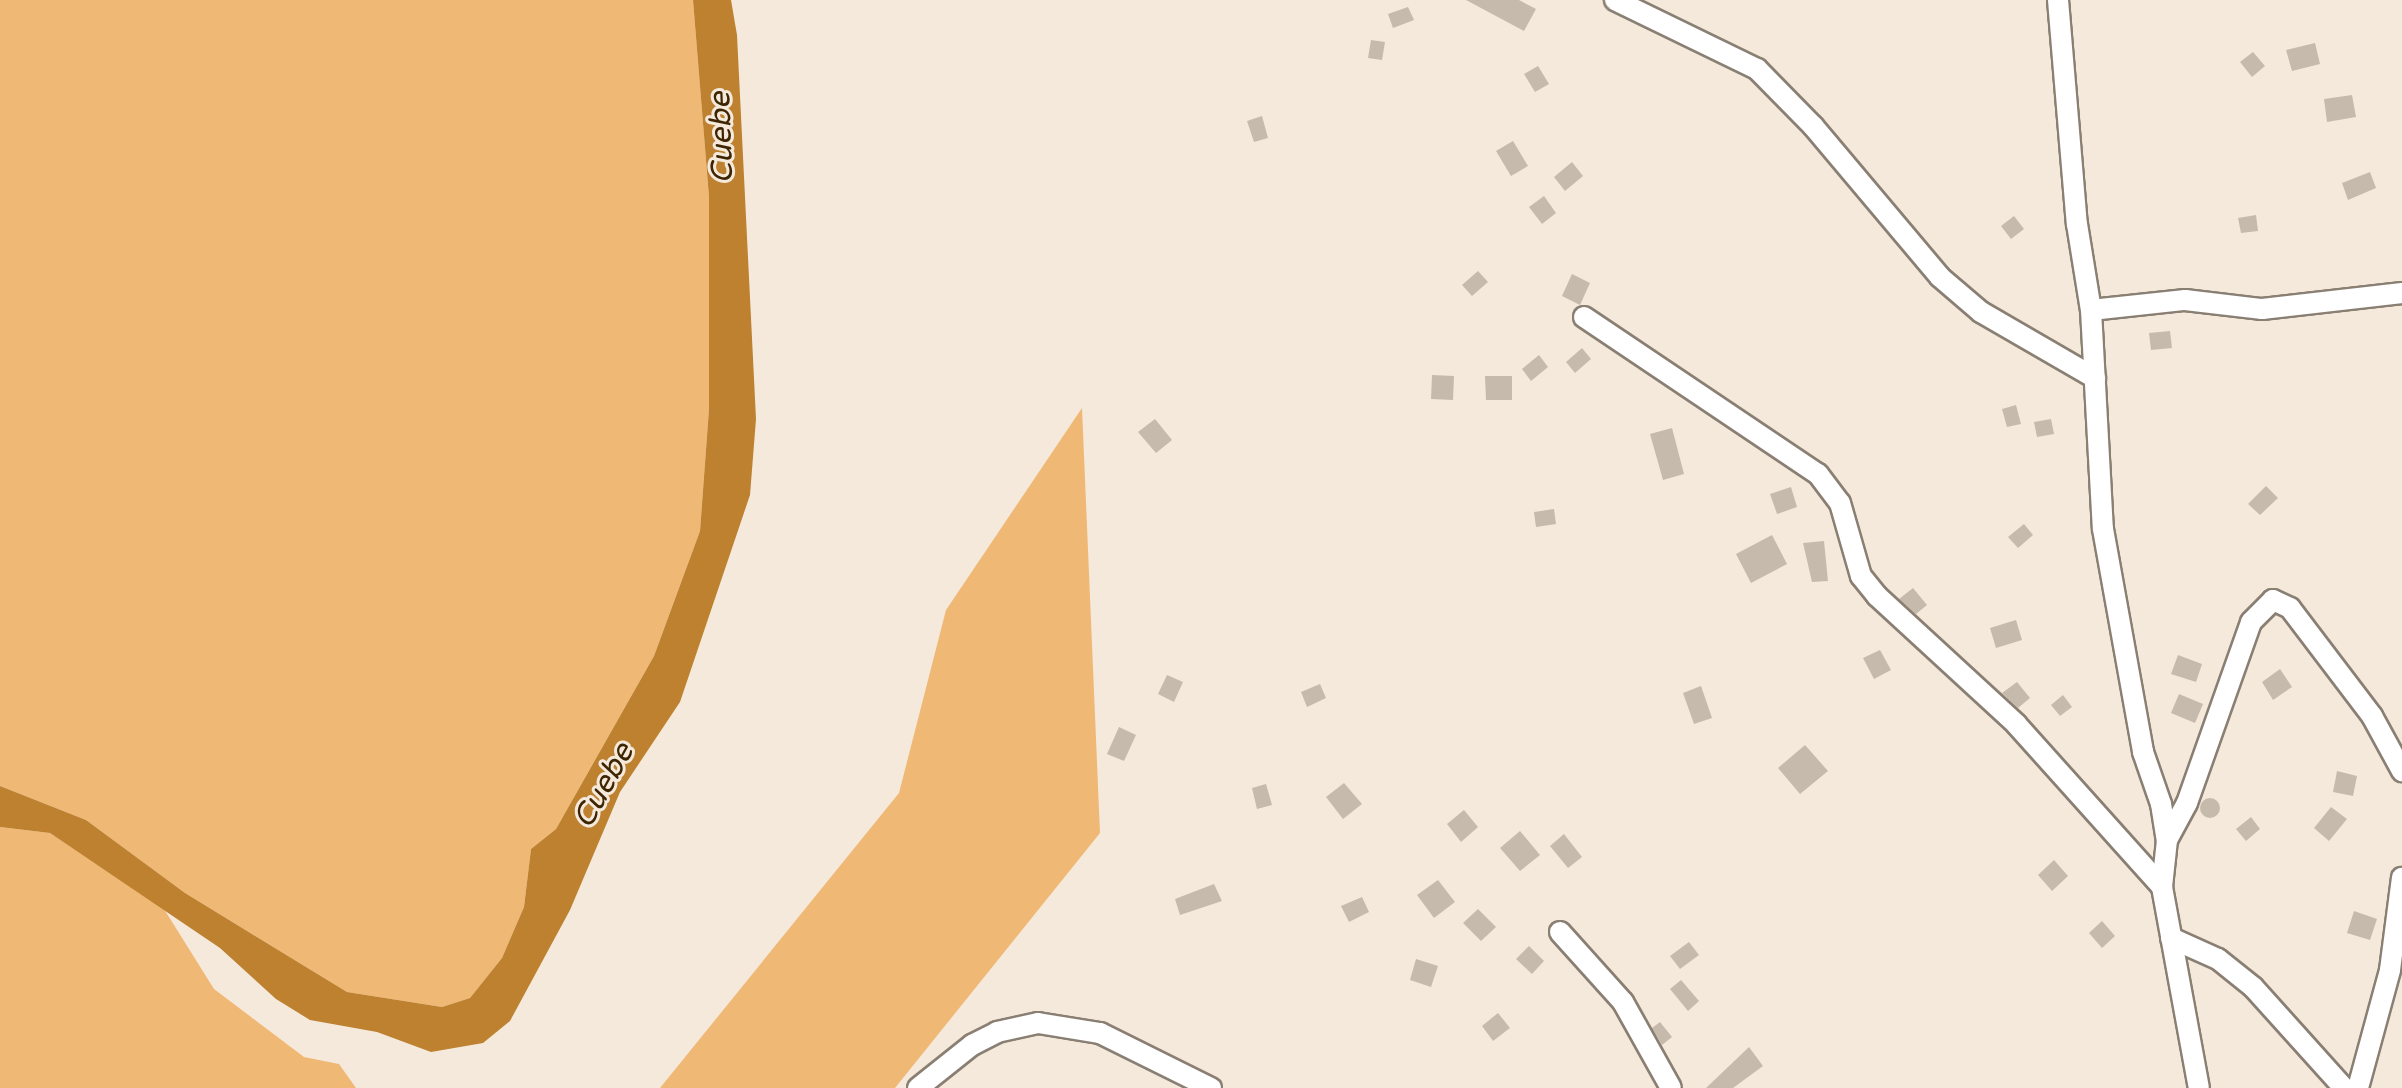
<!DOCTYPE html>
<html>
<head>
<meta charset="utf-8">
<style>
  body { margin:0 }
  #map { position:relative; width:2402px; height:1088px; overflow:hidden; background:#f5e9dc; font-family:"Varela Round",sans-serif }
  div>[style] { position:absolute }
  .green>* { inset:0; background:#efb875 }
  .water>* { inset:0; background:#bd812f }
  .building>* { inset:0; background:#c6baad }
  .round { border-radius:50% }
  .roads { filter:drop-shadow(2px 0 #8a7f73) drop-shadow(-2px 0 #8a7f73) drop-shadow(0 2px #8a7f73) drop-shadow(0 -2px #8a7f73) }
  .street>* { height:20px; margin:-10px; padding:0 10px; transform-origin:10px; border-radius:10px; background:#fff }
  span { translate:-50% -50%; white-space:nowrap; text-align:center; line-height:1.15; -webkit-text-stroke:6px #f5e9dc; paint-order:stroke }
  .water-label { font-size:30px; color:#3d2502; font-style:italic }
</style>
</head>
<body>
<div id="map">
  <div class="green">
    <i style="clip-path:polygon(0 0,693px 0,709px 197px,709px 409px,700px 531px,654px 656px,556px 829px,531px 849px,524px 907px,502px 958px,470px 998px,442px 1007px,347px 992px,185px 893px,86px 820px,0 786px)"></i>
    <i style="clip-path:polygon(1082px 408px,1100px 833px,895px 1088px,660px 1088px,899px 793px,946px 610px)"></i>
    <i style="clip-path:polygon(0 827px,50px 833px,164px 909px,214px 989px,304px 1057px,339px 1064px,356px 1088px,0 1088px)"></i>
  </div>
  <div class="water">
    <i style="clip-path:polygon(693px 0,731px 0,737px 35px,756px 419px,750px 495px,680px 702px,620px 792px,570px 910px,510px 1021px,483px 1043px,431px 1052px,377px 1032px,310px 1020px,276px 999px,220px 948px,50px 833px,0 827px,0 786px,86px 820px,185px 893px,347px 992px,442px 1007px,470px 998px,502px 958px,524px 907px,531px 849px,556px 829px,654px 656px,700px 531px,709px 409px,709px 197px)"></i>
  </div>
  <div class="building">
    <i style="clip-path:polygon(1466px 0,1519px 0,1536px 9px,1524px 31px)"></i>
    <i style="clip-path:polygon(1408px 7px,1414px 20px,1393px 28px,1388px 14px)"></i>
    <i style="clip-path:polygon(1371px 40px,1385px 42px,1382px 60px,1368px 58px)"></i>
    <i style="clip-path:polygon(2315px 43px,2320px 64px,2292px 71px,2286px 50px)"></i>
    <i style="clip-path:polygon(2253px 52px,2265px 66px,2252px 77px,2240px 62px)"></i>
    <i style="clip-path:polygon(1538px 66px,1549px 84px,1535px 92px,1524px 74px)"></i>
    <i style="clip-path:polygon(2352px 95px,2356px 117px,2327px 122px,2324px 99px)"></i>
    <i style="clip-path:polygon(1262px 116px,1268px 138px,1254px 142px,1247px 121px)"></i>
    <i style="clip-path:polygon(1513px 141px,1528px 166px,1511px 176px,1496px 151px)"></i>
    <i style="clip-path:polygon(1572px 162px,1583px 176px,1565px 191px,1554px 177px)"></i>
    <i style="clip-path:polygon(2370px 172px,2376px 188px,2348px 200px,2342px 183px)"></i>
    <i style="clip-path:polygon(1544px 196px,1556px 213px,1542px 224px,1529px 207px)"></i>
    <i style="clip-path:polygon(2256px 215px,2258px 231px,2241px 233px,2238px 218px)"></i>
    <i style="clip-path:polygon(2014px 216px,2024px 229px,2011px 239px,2001px 226px)"></i>
    <i style="clip-path:polygon(1478px 271px,1488px 282px,1472px 296px,1462px 285px)"></i>
    <i style="clip-path:polygon(1572px 274px,1590px 283px,1580px 305px,1562px 296px)"></i>
    <i style="clip-path:polygon(2170px 331px,2172px 348px,2151px 350px,2149px 333px)"></i>
    <i style="clip-path:polygon(1582px 348px,1591px 359px,1575px 373px,1566px 362px)"></i>
    <i style="clip-path:polygon(1539px 355px,1548px 367px,1531px 381px,1522px 369px)"></i>
    <i style="clip-path:polygon(1432px 375px,1454px 376px,1453px 400px,1431px 399px)"></i>
    <i style="clip-path:polygon(1485px 376px,1512px 376px,1512px 400px,1486px 400px)"></i>
    <i style="clip-path:polygon(2016px 405px,2021px 424px,2007px 427px,2002px 409px)"></i>
    <i style="clip-path:polygon(1155px 419px,1172px 440px,1156px 453px,1138px 432px)"></i>
    <i style="clip-path:polygon(2051px 419px,2054px 434px,2037px 437px,2034px 422px)"></i>
    <i style="clip-path:polygon(1672px 428px,1684px 474px,1663px 480px,1650px 434px)"></i>
    <i style="clip-path:polygon(2266px 486px,2278px 498px,2260px 515px,2248px 504px)"></i>
    <i style="clip-path:polygon(1791px 487px,1797px 507px,1777px 514px,1770px 494px)"></i>
    <i style="clip-path:polygon(1554px 509px,1556px 524px,1536px 527px,1534px 512px)"></i>
    <i style="clip-path:polygon(2024px 524px,2033px 535px,2018px 548px,2008px 537px)"></i>
    <i style="clip-path:polygon(1772px 535px,1787px 564px,1751px 583px,1736px 554px)"></i>
    <i style="clip-path:polygon(1824px 541px,1828px 581px,1812px 582px,1803px 543px)"></i>
    <i style="clip-path:polygon(1913px 588px,1927px 605px,1916px 614px,1899px 599px)"></i>
    <i style="clip-path:polygon(2016px 620px,2022px 640px,1996px 648px,1990px 628px)"></i>
    <i style="clip-path:polygon(1880px 650px,1891px 670px,1874px 679px,1863px 658px)"></i>
    <i style="clip-path:polygon(2178px 655px,2202px 664px,2196px 682px,2171px 674px)"></i>
    <i style="clip-path:polygon(2280px 669px,2292px 687px,2273px 700px,2262px 682px)"></i>
    <i style="clip-path:polygon(1167px 675px,1183px 682px,1174px 702px,1158px 694px)"></i>
    <i style="clip-path:polygon(2017px 682px,2030px 698px,2018px 708px,2002px 693px)"></i>
    <i style="clip-path:polygon(1320px 684px,1326px 698px,1307px 707px,1301px 692px)"></i>
    <i style="clip-path:polygon(1701px 686px,1712px 718px,1694px 724px,1683px 693px)"></i>
    <i style="clip-path:polygon(2179px 694px,2203px 704px,2195px 723px,2171px 713px)"></i>
    <i style="clip-path:polygon(2063px 695px,2072px 707px,2060px 716px,2051px 705px)"></i>
    <i style="clip-path:polygon(1119px 727px,1136px 735px,1124px 761px,1107px 754px)"></i>
    <i style="clip-path:polygon(1805px 745px,1828px 771px,1800px 794px,1778px 768px)"></i>
    <i style="clip-path:polygon(2337px 771px,2357px 776px,2353px 796px,2333px 792px)"></i>
    <i style="clip-path:polygon(1344px 783px,1362px 804px,1343px 819px,1326px 797px)"></i>
    <i style="clip-path:polygon(1266px 784px,1272px 805px,1257px 809px,1252px 788px)"></i>
    <i class="round" style="left:2200px;top:798px;width:20px;height:20px"></i>
    <i style="clip-path:polygon(2331px 807px,2347px 819px,2329px 841px,2314px 828px)"></i>
    <i style="clip-path:polygon(1464px 810px,1478px 827px,1461px 842px,1447px 824px)"></i>
    <i style="clip-path:polygon(2251px 817px,2260px 829px,2246px 841px,2236px 829px)"></i>
    <i style="clip-path:polygon(1520px 831px,1540px 855px,1520px 871px,1500px 848px)"></i>
    <i style="clip-path:polygon(1564px 834px,1582px 857px,1568px 868px,1550px 846px)"></i>
    <i style="clip-path:polygon(2054px 860px,2068px 876px,2052px 891px,2038px 875px)"></i>
    <i style="clip-path:polygon(1438px 880px,1455px 902px,1434px 918px,1417px 895px)"></i>
    <i style="clip-path:polygon(1214px 884px,1222px 901px,1180px 915px,1175px 899px)"></i>
    <i style="clip-path:polygon(1362px 897px,1369px 912px,1349px 922px,1341px 906px)"></i>
    <i style="clip-path:polygon(1478px 909px,1496px 927px,1481px 941px,1463px 923px)"></i>
    <i style="clip-path:polygon(2354px 911px,2377px 919px,2370px 940px,2347px 933px)"></i>
    <i style="clip-path:polygon(2102px 921px,2115px 936px,2102px 948px,2089px 933px)"></i>
    <i style="clip-path:polygon(1689px 942px,1699px 955px,1680px 969px,1670px 956px)"></i>
    <i style="clip-path:polygon(1529px 946px,1544px 961px,1532px 974px,1516px 959px)"></i>
    <i style="clip-path:polygon(1416px 959px,1438px 966px,1431px 987px,1410px 980px)"></i>
    <i style="clip-path:polygon(1681px 980px,1699px 1001px,1688px 1011px,1670px 989px)"></i>
    <i style="clip-path:polygon(1498px 1013px,1510px 1028px,1493px 1041px,1482px 1026px)"></i>
    <i style="clip-path:polygon(1660px 1022px,1672px 1037px,1662px 1045px,1652px 1028px)"></i>
    <i style="clip-path:polygon(1749px 1047px,1763px 1066px,1733px 1088px,1706px 1088px)"></i>
  </div>
  <div class="roads">
    <div class="street">
      <i style="left:1615px;top:0;width:158px;rotate:25.9deg"></i>
      <i style="left:1757px;top:69px;width:80px;rotate:45.5deg"></i>
      <i style="left:1813px;top:126px;width:197px;rotate:49.9deg"></i>
      <i style="left:1940px;top:277px;width:54px;rotate:40.5deg"></i>
      <i style="left:1981px;top:312px;width:132px;rotate:30.1deg"></i>
      <i style="left:2058px;top:0;width:225px;rotate:85.2deg"></i>
      <i style="left:2077px;top:224px;width:87px;rotate:80.8deg"></i>
      <i style="left:2091px;top:310px;width:219px;rotate:86.9deg"></i>
      <i style="left:2103px;top:529px;width:227px;rotate:79.8deg"></i>
      <i style="left:2143px;top:752px;width:55px;rotate:70.9deg"></i>
      <i style="left:2161px;top:804px;width:36px;rotate:81deg"></i>
      <i style="left:2167px;top:840px;width:47px;rotate:96.1deg"></i>
      <i style="left:2162px;top:887px;width:204px;rotate:79.6deg"></i>
      <i style="left:2091px;top:310px;width:95px;rotate:-6.1deg"></i>
      <i style="left:2185px;top:300px;width:78px;rotate:6.7deg"></i>
      <i style="left:2262px;top:309px;width:141px;rotate:-6.5deg"></i>
      <i style="left:1584px;top:317px;width:282px;rotate:33.9deg"></i>
      <i style="left:1818px;top:474px;width:36px;rotate:53deg"></i>
      <i style="left:1840px;top:503px;width:76px;rotate:74deg"></i>
      <i style="left:1861px;top:576px;width:26px;rotate:51deg"></i>
      <i style="left:1877px;top:596px;width:189px;rotate:42.6deg"></i>
      <i style="left:2016px;top:724px;width:219px;rotate:48.1deg"></i>
      <i style="left:2167px;top:840px;width:42px;rotate:-61.6deg"></i>
      <i style="left:2187px;top:803px;width:192px;rotate:-70.5deg"></i>
      <i style="left:2251px;top:622px;width:31px;rotate:-45deg"></i>
      <i style="left:2273px;top:600px;width:19px;rotate:25deg"></i>
      <i style="left:2290px;top:608px;width:136px;rotate:52.8deg"></i>
      <i style="left:2372px;top:716px;width:63px;rotate:61.4deg"></i>
      <i style="left:1560px;top:932px;width:94px;rotate:48deg"></i>
      <i style="left:1623px;top:1002px;width:98px;rotate:60.8deg"></i>
      <i style="left:2171px;top:938px;width:51px;rotate:24.1deg"></i>
      <i style="left:2218px;top:959px;width:45px;rotate:38.7deg"></i>
      <i style="left:2253px;top:987px;width:136px;rotate:48deg"></i>
      <i style="left:918px;top:1088px;width:69px;rotate:-38.5deg"></i>
      <i style="left:972px;top:1045px;width:28px;rotate:-27deg"></i>
      <i style="left:997px;top:1032px;width:42px;rotate:-12.4deg"></i>
      <i style="left:1038px;top:1023px;width:63px;rotate:9.2deg"></i>
      <i style="left:1100px;top:1033px;width:124px;rotate:26.4deg"></i>
      <i style="left:2358px;top:1088px;width:122px;rotate:-74.8deg"></i>
      <i style="left:2390px;top:970px;width:93px;rotate:-82.6deg"></i>
    </div>
  </div>
  <div class="water-label">
    <span style="left:722px;top:138px;rotate:-92deg">Cuebe</span>
    <span style="left:604px;top:786px;rotate:-61deg">Cuebe</span>
  </div>
</div>
</body>
</html>
